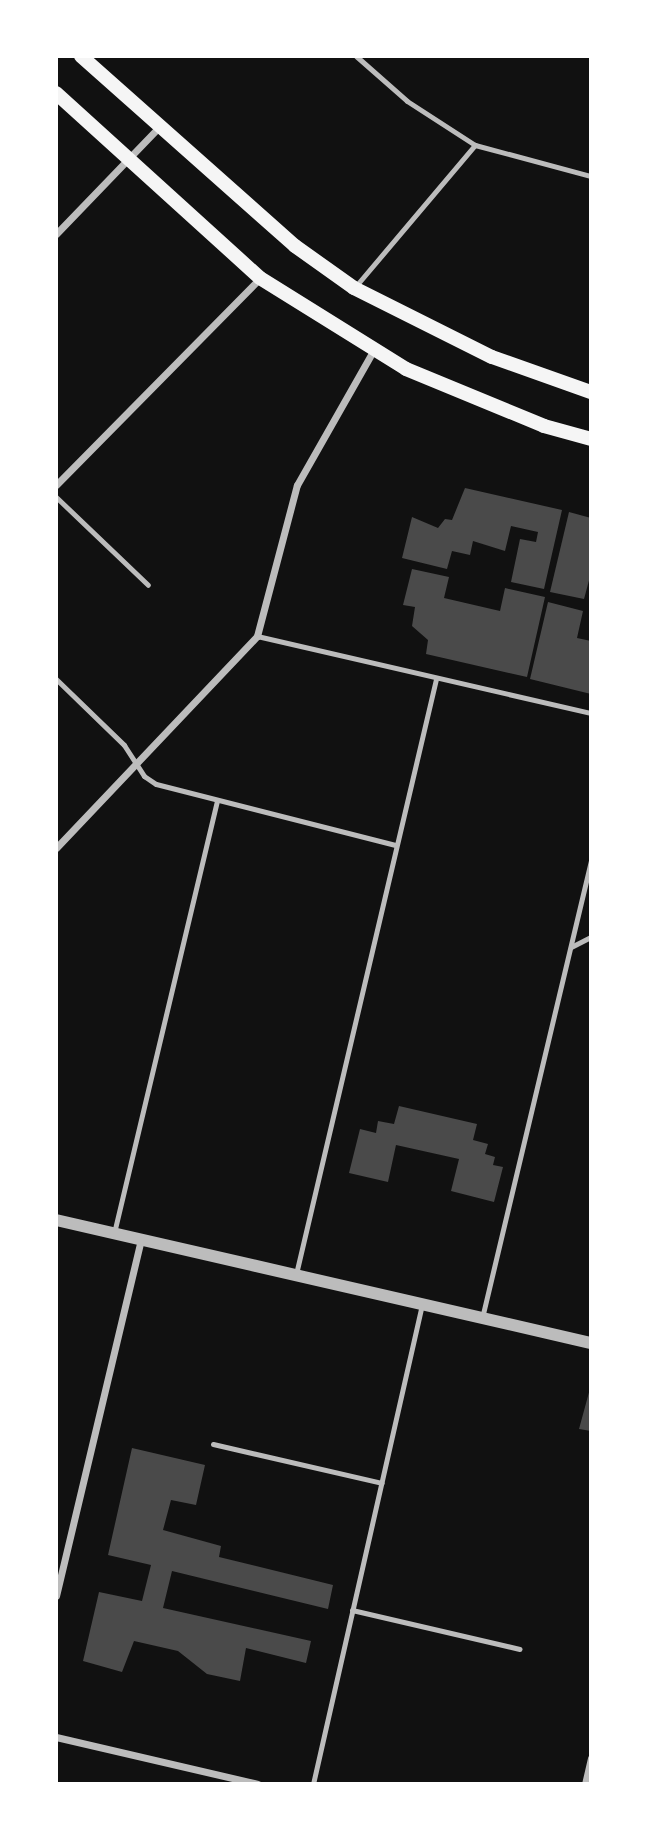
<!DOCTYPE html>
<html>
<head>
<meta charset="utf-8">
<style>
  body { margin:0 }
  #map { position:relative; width:647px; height:1840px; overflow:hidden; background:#111; font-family:"Open Sans",sans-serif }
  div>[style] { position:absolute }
  .building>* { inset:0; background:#4a4a4a }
  .service>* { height:5px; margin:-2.5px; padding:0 2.5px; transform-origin:2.5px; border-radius:2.5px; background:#bcbcbc }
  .minor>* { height:7px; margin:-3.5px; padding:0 3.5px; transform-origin:3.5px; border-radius:3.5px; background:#bcbcbc }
  .tertiary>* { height:12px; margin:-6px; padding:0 6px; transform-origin:6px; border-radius:6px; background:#bcbcbc }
  .secondary>* { height:14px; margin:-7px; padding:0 7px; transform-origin:7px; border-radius:7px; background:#f5f5f5 }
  span { translate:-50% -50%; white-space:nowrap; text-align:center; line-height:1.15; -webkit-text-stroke:5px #fff; paint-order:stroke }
  .frame { position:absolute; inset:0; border:58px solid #fff; pointer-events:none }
</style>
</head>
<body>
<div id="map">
  <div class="building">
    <i style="clip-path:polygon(465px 488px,562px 510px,544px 589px,511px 582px,520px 539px,536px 542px,538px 532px,511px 526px,505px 551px,473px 541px,470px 555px,452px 551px,447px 569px,402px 558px,412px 517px,438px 528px,445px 519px,452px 520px)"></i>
    <i style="clip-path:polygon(569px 512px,591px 518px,591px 573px,584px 599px,550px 592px)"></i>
    <i style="clip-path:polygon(412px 569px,449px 577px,444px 598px,500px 611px,505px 588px,545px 597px,527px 677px,426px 654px,428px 640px,412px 626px,415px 607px,403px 605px)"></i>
    <i style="clip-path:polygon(548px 602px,583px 611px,577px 638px,591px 641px,591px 694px,530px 679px)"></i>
    <i style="clip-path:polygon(399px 1106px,477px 1124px,473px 1140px,488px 1144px,485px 1154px,495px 1157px,493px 1165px,503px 1167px,494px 1202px,451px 1191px,459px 1159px,396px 1145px,388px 1182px,349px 1173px,360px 1129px,376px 1133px,378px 1121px,394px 1124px)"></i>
    <i style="clip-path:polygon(591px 1385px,591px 1431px,579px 1429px)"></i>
    <i style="clip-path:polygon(132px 1448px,205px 1465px,196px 1505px,171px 1500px,163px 1530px,221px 1546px,219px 1557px,333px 1585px,328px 1609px,172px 1571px,163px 1608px,311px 1641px,306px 1663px,246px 1648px,240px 1681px,207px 1674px,178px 1651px,134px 1641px,122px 1672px,83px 1661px,99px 1592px,142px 1601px,151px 1565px,108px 1555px)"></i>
  </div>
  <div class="service">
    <i style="left:356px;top:56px;width:68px;rotate:41.4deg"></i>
    <i style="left:407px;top:101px;width:81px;rotate:32.9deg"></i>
    <i style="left:475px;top:145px;width:120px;rotate:15deg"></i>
    <i style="left:355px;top:287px;width:186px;rotate:-49.8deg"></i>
    <i style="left:56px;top:497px;width:127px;rotate:43.7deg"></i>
    <i style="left:257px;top:636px;width:343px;rotate:13deg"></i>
    <i style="left:56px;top:679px;width:95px;rotate:44.1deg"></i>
    <i style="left:124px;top:745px;width:37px;rotate:57deg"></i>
    <i style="left:144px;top:776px;width:14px;rotate:34deg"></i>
    <i style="left:156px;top:784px;width:247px;rotate:14.3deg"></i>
    <i style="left:571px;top:947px;width:22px;rotate:-27deg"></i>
    <i style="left:114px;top:1233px;width:444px;rotate:-76.6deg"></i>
    <i style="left:296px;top:1274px;width:611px;rotate:-76.76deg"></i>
    <i style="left:482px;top:1318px;width:471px;rotate:-76.6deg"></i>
    <i style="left:213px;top:1444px;width:173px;rotate:13deg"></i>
    <i style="left:352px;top:1610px;width:172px;rotate:13.1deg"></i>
    <i style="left:313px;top:1784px;width:492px;rotate:-77.2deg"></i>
  </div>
  <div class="minor">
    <i style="left:56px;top:234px;width:147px;rotate:-46.1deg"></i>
    <i style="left:56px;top:485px;width:291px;rotate:-45.4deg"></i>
    <i style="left:56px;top:848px;width:292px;rotate:-46.5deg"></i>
    <i style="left:257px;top:636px;width:156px;rotate:-75.2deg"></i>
    <i style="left:297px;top:485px;width:154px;rotate:-60.4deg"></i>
    <i style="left:56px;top:1596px;width:367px;rotate:-76.6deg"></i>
    <i style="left:56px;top:1737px;width:207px;rotate:13.1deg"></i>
    <i style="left:585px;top:1784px;width:27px;rotate:-77deg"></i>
  </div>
  <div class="tertiary">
    <i style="left:56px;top:1220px;width:549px;rotate:12.95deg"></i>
  </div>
  <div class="secondary">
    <i style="left:81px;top:56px;width:286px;rotate:41.6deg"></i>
    <i style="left:295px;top:246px;width:72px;rotate:35.4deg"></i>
    <i style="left:354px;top:288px;width:154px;rotate:26.6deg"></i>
    <i style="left:492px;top:357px;width:105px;rotate:19.5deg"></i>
    <i style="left:56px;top:93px;width:275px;rotate:42.2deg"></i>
    <i style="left:260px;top:278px;width:172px;rotate:31.9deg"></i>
    <i style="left:406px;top:369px;width:149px;rotate:22.4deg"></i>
    <i style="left:544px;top:426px;width:49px;rotate:15.5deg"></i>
  </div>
  <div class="frame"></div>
</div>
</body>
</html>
